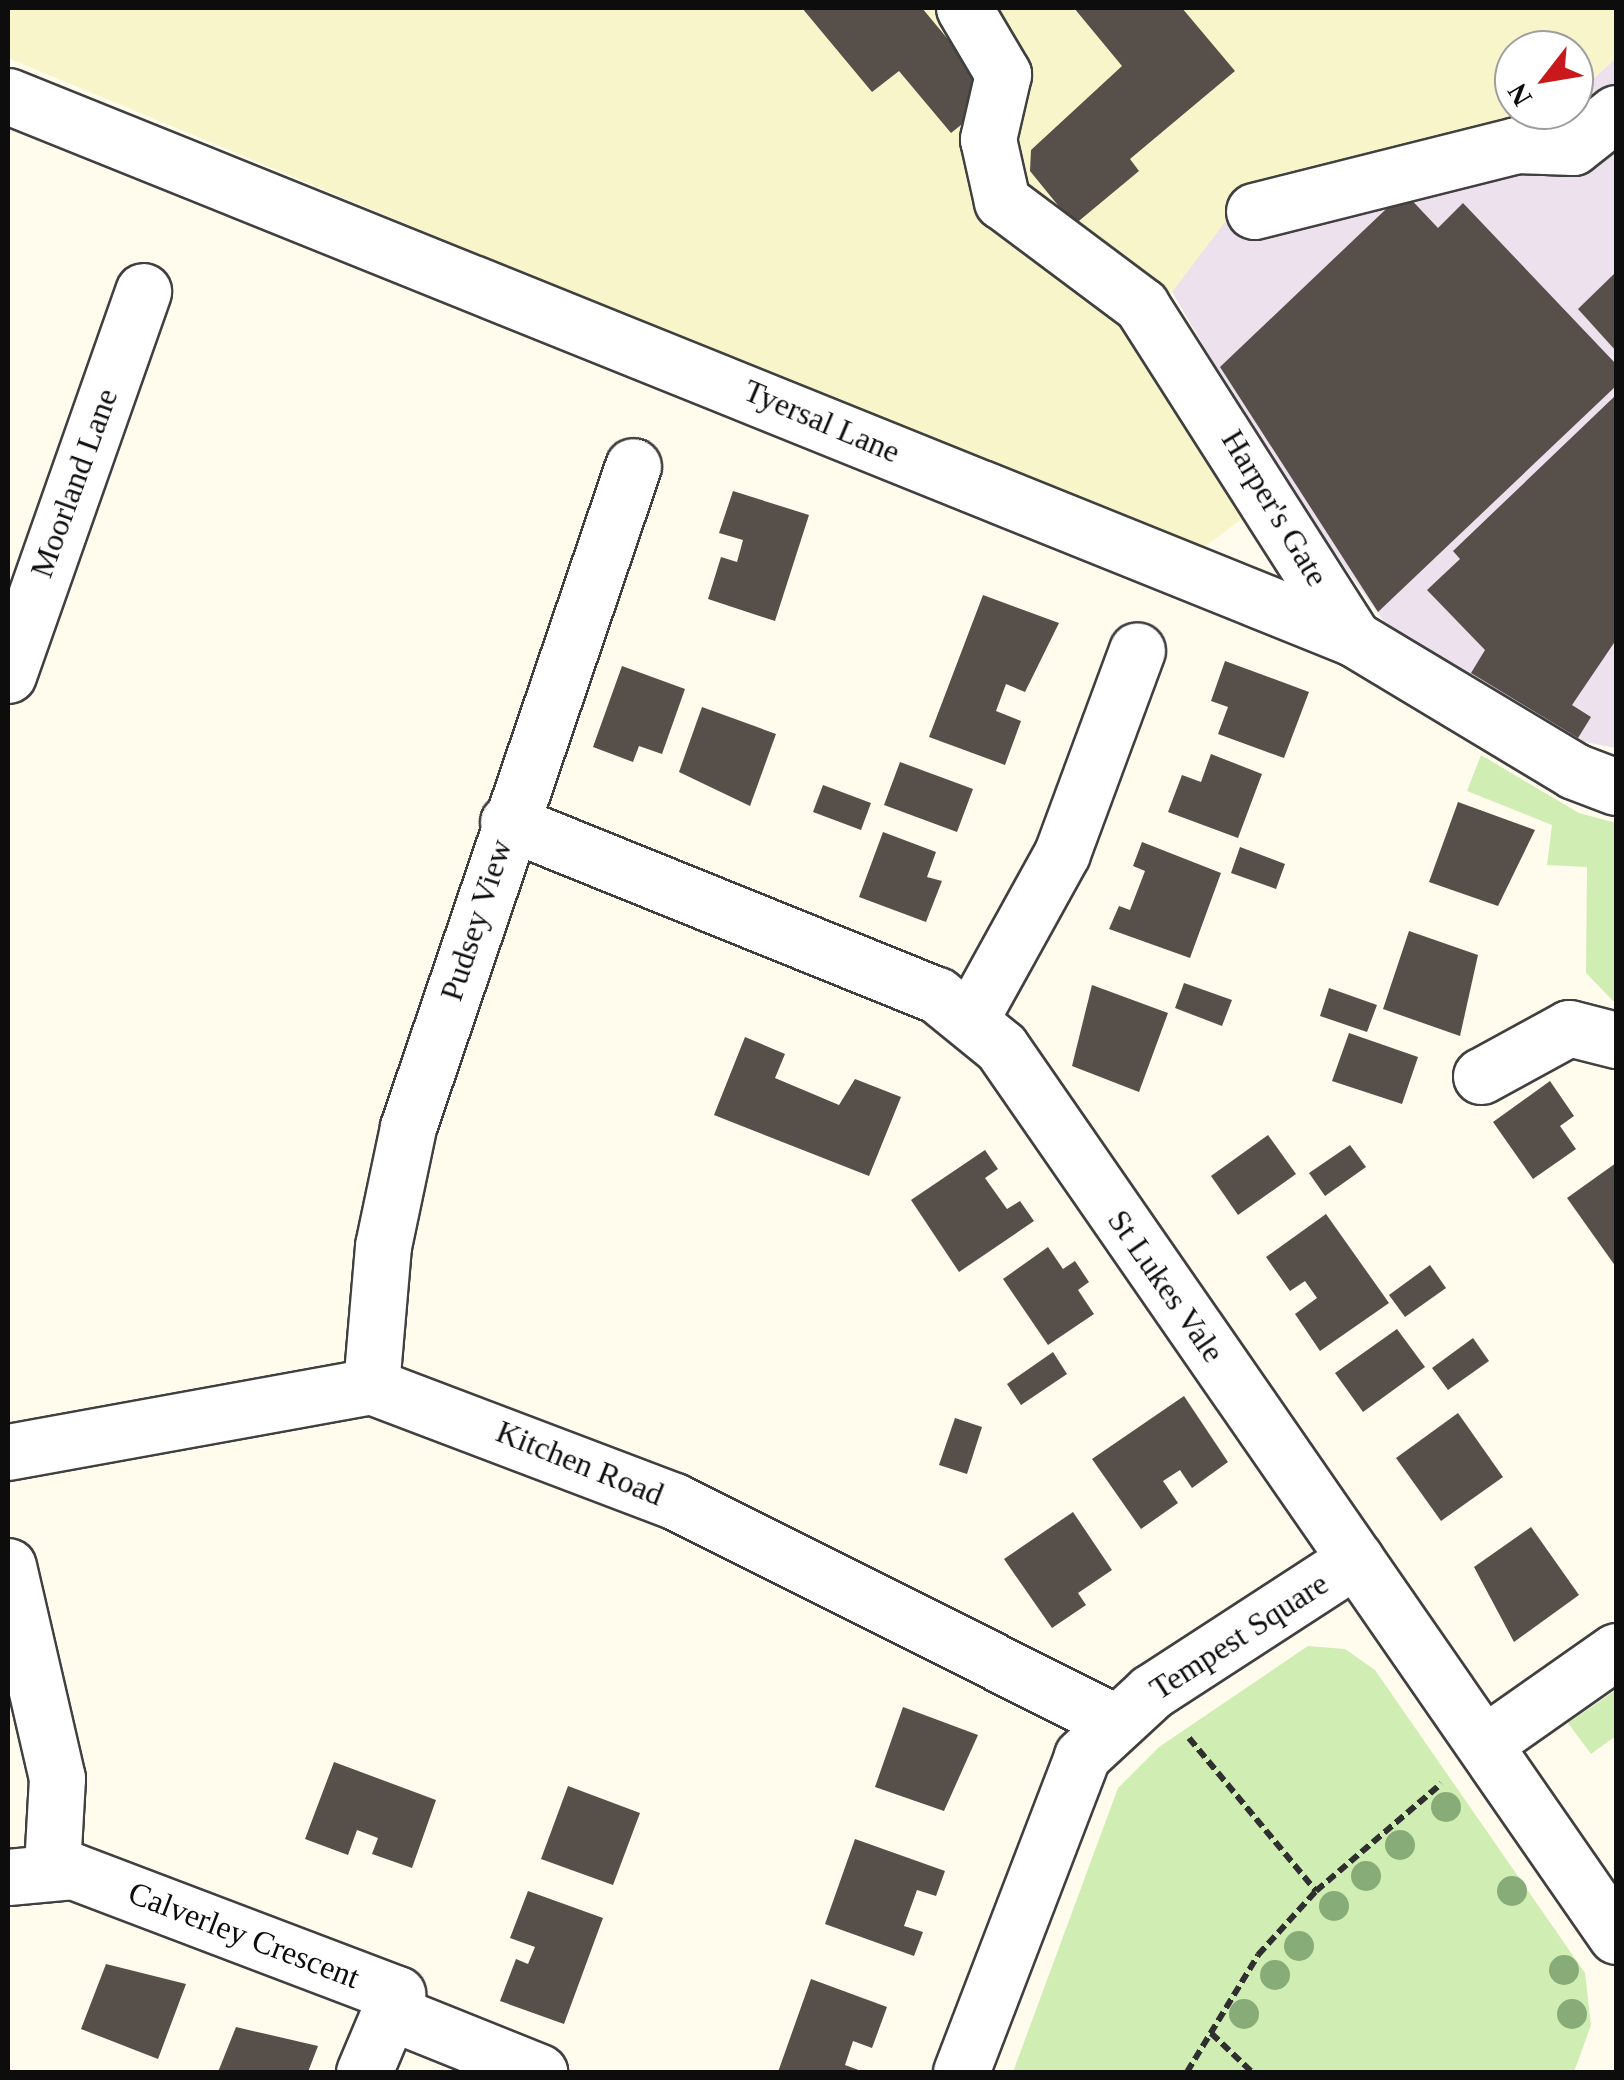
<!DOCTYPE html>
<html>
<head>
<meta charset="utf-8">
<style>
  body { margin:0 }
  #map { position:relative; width:1624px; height:2080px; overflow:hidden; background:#fffced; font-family:Georgia,serif }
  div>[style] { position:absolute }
  .industrial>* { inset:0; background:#ece1ed }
  .farmland>* { inset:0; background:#f8f5cb }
  .green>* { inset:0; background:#d0edb3 }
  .building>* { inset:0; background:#574f49 }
  .path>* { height:6px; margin-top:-3px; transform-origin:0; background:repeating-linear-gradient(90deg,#2f2f2f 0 10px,transparent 0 15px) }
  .roads { filter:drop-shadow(2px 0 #404040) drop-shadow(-2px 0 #404040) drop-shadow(0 2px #404040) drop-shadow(0 -2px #404040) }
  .minor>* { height:55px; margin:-27.5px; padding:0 27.5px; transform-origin:27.5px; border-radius:27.5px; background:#fff }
  .trees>* { width:30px; height:30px; margin:-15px; border-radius:50%; background:#88ac78 }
  span { translate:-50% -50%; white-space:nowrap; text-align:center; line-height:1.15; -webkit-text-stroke:10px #fff; paint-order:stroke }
  .street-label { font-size:32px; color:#0d0d0d }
  .frame { position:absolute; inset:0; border:10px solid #0d0d0d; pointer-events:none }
  .north { position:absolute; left:1494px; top:30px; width:100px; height:100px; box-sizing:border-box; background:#fff; border:2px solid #9e9e9e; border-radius:50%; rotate:239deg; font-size:28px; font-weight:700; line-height:40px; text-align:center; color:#0d0d0d }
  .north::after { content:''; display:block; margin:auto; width:35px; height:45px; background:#c9191c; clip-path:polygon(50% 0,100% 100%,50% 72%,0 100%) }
</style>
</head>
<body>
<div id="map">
  <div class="industrial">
    <i style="clip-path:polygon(1616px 58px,1616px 748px,1570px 739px,1392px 633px,1281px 478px,1171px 290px,1257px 180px,1574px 110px,1574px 96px)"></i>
  </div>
  <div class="farmland">
    <i style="clip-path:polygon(8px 8px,1616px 8px,1616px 58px,1574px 96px,1574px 50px,1514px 50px,1514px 110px,1542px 110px,1257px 180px,1138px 337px,1256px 508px,1197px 553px,8px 58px)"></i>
  </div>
  <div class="green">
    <i style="clip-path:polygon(1481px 755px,1579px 813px,1616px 823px,1616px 1004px,1586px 973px,1587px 867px,1547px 865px,1552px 825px,1467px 791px)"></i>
    <i style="clip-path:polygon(1308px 1646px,1345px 1649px,1375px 1670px,1585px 1973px,1591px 2025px,1574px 2072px,1013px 2072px,1118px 1788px,1159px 1747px)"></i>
    <i style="clip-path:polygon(1616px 1690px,1616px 1736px,1591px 1754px,1568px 1723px)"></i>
  </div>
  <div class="building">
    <i style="clip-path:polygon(802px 8px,922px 8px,996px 97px,951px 133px,899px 71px,872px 92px)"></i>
    <i style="clip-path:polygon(1074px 8px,1182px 8px,1235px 71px,1130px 159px,1139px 171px,1074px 225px,1030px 171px,1031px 150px,1122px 66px)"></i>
    <i style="clip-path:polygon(1404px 192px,1438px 228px,1463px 203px,1616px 364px,1616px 386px,1378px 612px,1220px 367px)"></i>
    <i style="clip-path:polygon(1616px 272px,1616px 351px,1578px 309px)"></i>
    <i style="clip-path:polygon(1616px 395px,1616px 640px,1572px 705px,1591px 717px,1578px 738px,1471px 673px,1485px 650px,1427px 590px,1460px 559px,1453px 551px)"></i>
    <i style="clip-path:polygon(733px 491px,809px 515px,775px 621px,708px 599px,721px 557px,737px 562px,743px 540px,719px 533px)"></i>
    <i style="clip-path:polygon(983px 595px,1059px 623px,1025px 692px,1006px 684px,996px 711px,1021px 721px,1005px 765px,929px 737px)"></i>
    <i style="clip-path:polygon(1225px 661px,1309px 692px,1284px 758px,1218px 734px,1228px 707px,1211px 701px)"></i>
    <i style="clip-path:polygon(622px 666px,685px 689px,662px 754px,639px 746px,633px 762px,593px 747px)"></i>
    <i style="clip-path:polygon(702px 707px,776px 734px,750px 806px,679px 772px)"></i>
    <i style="clip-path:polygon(1211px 754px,1262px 774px,1238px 838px,1168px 812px,1182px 775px,1201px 782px)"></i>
    <i style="clip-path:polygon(900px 762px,973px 789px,957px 832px,884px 805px)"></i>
    <i style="clip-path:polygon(823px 785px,871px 803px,861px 830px,813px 812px)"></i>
    <i style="clip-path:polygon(1458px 802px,1535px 830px,1498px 906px,1429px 882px)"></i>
    <i style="clip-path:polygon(883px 832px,936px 852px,927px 877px,942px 881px,926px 922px,859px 897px)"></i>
    <i style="clip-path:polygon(1142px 842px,1221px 873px,1190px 958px,1109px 929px,1119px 906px,1130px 910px,1145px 871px,1133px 866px)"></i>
    <i style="clip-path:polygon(1240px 847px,1285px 864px,1276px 889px,1231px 873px)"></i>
    <i style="clip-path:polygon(1409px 931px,1478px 955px,1460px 1036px,1383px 1009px)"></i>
    <i style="clip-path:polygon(1184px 983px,1232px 1000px,1222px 1026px,1175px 1008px)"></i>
    <i style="clip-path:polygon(1092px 985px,1168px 1013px,1139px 1092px,1072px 1066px)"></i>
    <i style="clip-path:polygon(1329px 988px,1377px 1005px,1367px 1032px,1320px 1016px)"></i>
    <i style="clip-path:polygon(1349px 1033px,1418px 1057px,1402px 1104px,1332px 1081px)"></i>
    <i style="clip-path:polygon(745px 1037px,785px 1054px,775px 1078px,839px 1105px,855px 1079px,901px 1097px,869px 1176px,714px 1115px)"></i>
    <i style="clip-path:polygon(1550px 1081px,1574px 1116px,1560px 1126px,1576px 1149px,1533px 1179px,1493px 1122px)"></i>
    <i style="clip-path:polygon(1268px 1135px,1296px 1174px,1238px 1215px,1211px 1176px)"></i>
    <i style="clip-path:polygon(1350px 1145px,1366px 1167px,1325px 1196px,1309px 1173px)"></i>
    <i style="clip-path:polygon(985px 1150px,998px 1169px,985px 1178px,1007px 1209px,1020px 1201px,1034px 1221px,959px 1272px,911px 1200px)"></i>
    <i style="clip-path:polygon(1616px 1163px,1616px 1267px,1567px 1198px)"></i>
    <i style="clip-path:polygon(1326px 1214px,1389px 1303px,1320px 1351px,1295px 1314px,1317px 1298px,1305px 1281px,1290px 1291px,1266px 1257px)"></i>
    <i style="clip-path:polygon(1048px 1247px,1063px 1269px,1075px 1261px,1089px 1282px,1078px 1290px,1094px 1314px,1048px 1345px,1003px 1279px)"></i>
    <i style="clip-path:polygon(1430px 1265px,1446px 1288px,1405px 1317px,1389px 1295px)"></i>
    <i style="clip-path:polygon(1397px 1329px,1425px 1367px,1363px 1412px,1335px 1373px)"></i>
    <i style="clip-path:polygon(1473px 1338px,1489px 1361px,1448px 1390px,1432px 1368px)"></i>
    <i style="clip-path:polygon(1053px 1352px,1067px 1374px,1021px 1405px,1007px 1384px)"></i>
    <i style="clip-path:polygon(1184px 1396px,1228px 1462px,1192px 1488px,1180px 1470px,1163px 1481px,1178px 1503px,1141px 1529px,1092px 1459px)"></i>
    <i style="clip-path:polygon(1458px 1413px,1503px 1477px,1441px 1521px,1396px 1458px)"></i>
    <i style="clip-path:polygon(955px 1418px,982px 1427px,967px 1474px,939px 1465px)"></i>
    <i style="clip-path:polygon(1073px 1512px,1112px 1570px,1078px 1593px,1086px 1605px,1052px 1628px,1004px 1559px)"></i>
    <i style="clip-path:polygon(1531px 1527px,1579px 1595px,1514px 1642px,1474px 1567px)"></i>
    <i style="clip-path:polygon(903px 1707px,978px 1735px,944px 1811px,875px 1787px)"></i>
    <i style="clip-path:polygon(334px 1762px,436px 1800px,412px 1868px,372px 1854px,378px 1838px,357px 1830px,348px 1855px,305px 1839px)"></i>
    <i style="clip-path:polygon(568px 1786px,640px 1813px,613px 1885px,541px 1859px)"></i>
    <i style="clip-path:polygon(855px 1839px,945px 1871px,936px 1896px,917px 1890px,904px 1926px,923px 1932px,914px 1956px,825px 1924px)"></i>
    <i style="clip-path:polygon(528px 1891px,603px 1918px,564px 2024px,500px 2001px,516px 1959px,528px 1964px,535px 1947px,510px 1938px)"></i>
    <i style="clip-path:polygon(106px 1964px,186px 1984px,158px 2059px,81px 2029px)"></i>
    <i style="clip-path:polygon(811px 1979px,887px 2007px,872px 2048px,853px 2041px,845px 2065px,864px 2072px,778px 2072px)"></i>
    <i style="clip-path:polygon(236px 2027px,318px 2046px,308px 2072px,218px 2072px)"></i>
  </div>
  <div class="path">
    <i style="left:1189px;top:1738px;width:199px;rotate:50.3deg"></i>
    <i style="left:1211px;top:2033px;width:57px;rotate:43.6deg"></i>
    <i style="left:1187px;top:2072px;width:137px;rotate:-58.7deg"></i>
    <i style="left:1258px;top:1955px;width:86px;rotate:-47.8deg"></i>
    <i style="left:1316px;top:1891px;width:165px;rotate:-40.6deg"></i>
  </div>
  <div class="roads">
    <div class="minor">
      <i style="left:964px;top:8px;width:77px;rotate:59.4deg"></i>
      <i style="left:1003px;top:74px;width:67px;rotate:103deg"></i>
      <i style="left:988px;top:139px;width:64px;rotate:77.3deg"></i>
      <i style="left:1002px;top:201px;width:174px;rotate:36.8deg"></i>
      <i style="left:1141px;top:305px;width:395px;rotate:57.5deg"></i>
      <i style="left:8px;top:96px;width:1450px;rotate:21.95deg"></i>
      <i style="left:1353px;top:638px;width:258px;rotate:31deg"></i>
      <i style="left:1574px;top:771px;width:45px;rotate:20.9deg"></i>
      <i style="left:1254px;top:211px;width:270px;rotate:-14.1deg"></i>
      <i style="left:1516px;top:145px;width:57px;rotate:2deg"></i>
      <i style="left:1573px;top:147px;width:55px;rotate:-38.3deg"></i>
      <i style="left:8px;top:675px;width:407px;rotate:-70.6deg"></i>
      <i style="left:508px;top:822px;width:463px;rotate:22deg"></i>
      <i style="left:937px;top:995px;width:82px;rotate:39.1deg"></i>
      <i style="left:1001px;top:1047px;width:1081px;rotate:55.32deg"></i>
      <i style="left:971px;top:1018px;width:188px;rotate:-61.1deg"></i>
      <i style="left:1062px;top:853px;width:216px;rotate:-69.7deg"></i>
      <i style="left:1481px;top:1076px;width:100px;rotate:-28.6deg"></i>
      <i style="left:1569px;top:1028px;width:49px;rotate:14.3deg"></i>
      <i style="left:371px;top:1386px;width:141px;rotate:-85.1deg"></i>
      <i style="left:383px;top:1246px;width:122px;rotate:-78.1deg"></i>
      <i style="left:408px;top:1127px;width:698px;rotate:-71.2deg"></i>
      <i style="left:8px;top:1452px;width:369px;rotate:-10.3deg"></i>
      <i style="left:371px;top:1386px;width:324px;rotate:20.8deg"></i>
      <i style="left:674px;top:1501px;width:491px;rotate:26.6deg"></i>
      <i style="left:8px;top:1566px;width:218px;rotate:77deg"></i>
      <i style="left:57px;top:1778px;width:90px;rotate:93.2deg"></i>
      <i style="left:1485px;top:1743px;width:160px;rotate:-35.1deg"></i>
      <i style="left:8px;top:1877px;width:65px;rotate:-5.3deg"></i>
      <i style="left:73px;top:1871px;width:347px;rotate:20.8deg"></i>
      <i style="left:397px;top:1994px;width:85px;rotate:112.9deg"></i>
      <i style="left:390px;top:2012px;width:161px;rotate:21.9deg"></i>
      <i style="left:961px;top:2072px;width:338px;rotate:-69deg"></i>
      <i style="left:1082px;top:1756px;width:94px;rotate:-42.8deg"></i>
      <i style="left:1151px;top:1692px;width:244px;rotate:-33deg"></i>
    </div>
  </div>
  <div class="trees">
    <i style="left:1446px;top:1807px"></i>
    <i style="left:1400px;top:1845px"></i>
    <i style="left:1366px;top:1876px"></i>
    <i style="left:1512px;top:1891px"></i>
    <i style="left:1334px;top:1906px"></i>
    <i style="left:1299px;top:1946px"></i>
    <i style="left:1564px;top:1970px"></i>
    <i style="left:1275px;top:1975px"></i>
    <i style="left:1244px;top:2014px"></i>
    <i style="left:1572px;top:2014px"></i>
  </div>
  <div class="street-label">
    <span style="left:822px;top:421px;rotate:23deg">Tyersal Lane</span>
    <span style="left:74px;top:483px;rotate:-70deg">Moorland Lane</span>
    <span style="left:1275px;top:508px;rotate:59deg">Harper's Gate</span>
    <span style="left:476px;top:920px;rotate:-72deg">Pudsey View</span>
    <span style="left:1166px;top:1286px;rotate:55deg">St Lukes Vale</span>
    <span style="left:580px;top:1463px;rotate:22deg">Kitchen Road</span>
    <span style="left:1239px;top:1636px;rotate:-33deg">Tempest Square</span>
    <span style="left:244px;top:1935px;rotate:21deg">Calverley Crescent</span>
  </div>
  <div class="frame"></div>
  <div class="north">N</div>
</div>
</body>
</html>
